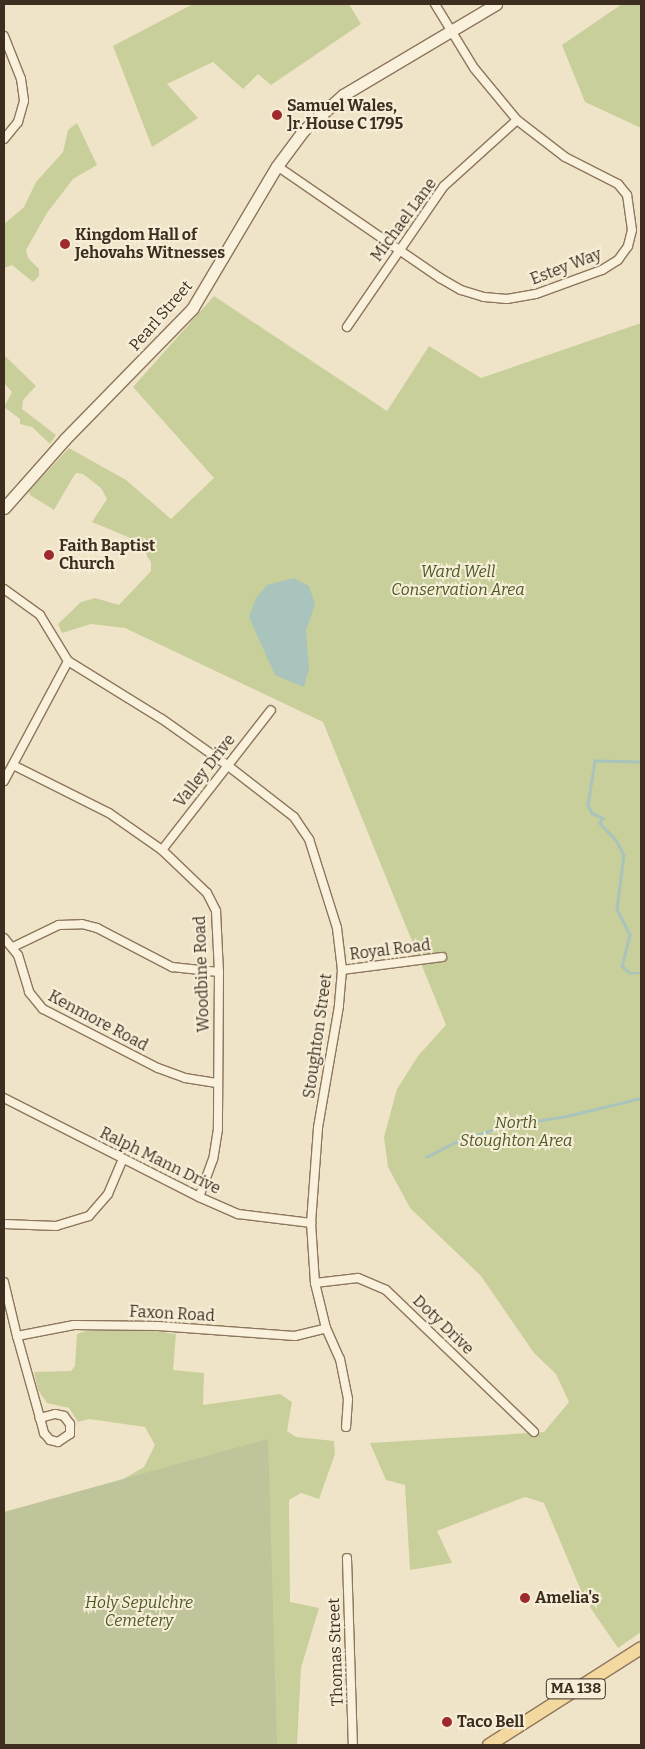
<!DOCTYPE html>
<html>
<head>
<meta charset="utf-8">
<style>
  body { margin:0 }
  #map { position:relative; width:645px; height:1749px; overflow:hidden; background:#f0e4c8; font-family:Bitter,serif }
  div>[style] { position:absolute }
  .green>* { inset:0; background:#c9cf9b }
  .cemetery>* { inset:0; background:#bfc49a }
  .water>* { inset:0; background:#a9c4bc }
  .stream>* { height:2.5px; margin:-1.25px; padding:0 1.25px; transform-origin:1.25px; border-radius:1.25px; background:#a9c4bc }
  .roads { filter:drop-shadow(1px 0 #8d765c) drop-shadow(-1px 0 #8d765c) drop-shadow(0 1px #8d765c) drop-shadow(0 -1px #8d765c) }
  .minor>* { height:8px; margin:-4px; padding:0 4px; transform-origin:4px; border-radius:4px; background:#faf1dc }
  .secondary>* { height:11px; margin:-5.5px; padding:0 5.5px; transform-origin:5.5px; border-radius:5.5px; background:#faf1dc }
  .primary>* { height:12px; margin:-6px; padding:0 6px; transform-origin:6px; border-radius:6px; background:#f3d9a0 }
  .dots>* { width:14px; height:14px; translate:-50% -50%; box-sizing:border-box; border:2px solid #f7eed8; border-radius:50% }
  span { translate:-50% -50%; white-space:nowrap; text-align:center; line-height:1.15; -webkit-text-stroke:4px #f7eed8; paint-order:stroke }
  .shield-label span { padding:1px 4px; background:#f7eed8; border:1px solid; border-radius:4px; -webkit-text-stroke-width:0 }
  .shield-label { font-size:15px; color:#3d2e20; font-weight:700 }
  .poi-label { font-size:16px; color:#3d2e20; font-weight:700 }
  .left { translate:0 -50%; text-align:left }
  .street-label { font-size:16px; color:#3d2e20 }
  .park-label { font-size:16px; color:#4d5a26; font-style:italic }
  .frame { position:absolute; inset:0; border:5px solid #3d2e20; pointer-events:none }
</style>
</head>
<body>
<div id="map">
  <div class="green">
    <i style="clip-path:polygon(193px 4px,349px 4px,361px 24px,271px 85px,258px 74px,243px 89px,213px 62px,167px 84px,198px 118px,152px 147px,113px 46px)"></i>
    <i style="clip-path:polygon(622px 4px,641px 4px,641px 128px,585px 102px,562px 45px)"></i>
    <i style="clip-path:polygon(77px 123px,97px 165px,73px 179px,47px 213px,26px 250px,28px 258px,39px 269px,39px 276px,33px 282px,12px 265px,4px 268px,4px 224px,24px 207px,36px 182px,63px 152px,68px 130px)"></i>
    <i style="clip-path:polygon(214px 296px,387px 411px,429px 346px,481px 378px,641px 323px,641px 1632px,618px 1648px,585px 1600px,544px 1503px,525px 1497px,437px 1531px,452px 1563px,410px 1570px,405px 1485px,386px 1480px,370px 1443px,544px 1432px,569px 1402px,556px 1374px,534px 1353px,481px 1276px,410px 1208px,388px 1167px,384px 1137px,397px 1089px,418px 1056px,446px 1025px,323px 722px,125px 628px,91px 624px,62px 633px,58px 624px,81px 602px,95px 598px,119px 605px,151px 571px,151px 562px,135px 540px,92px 522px,107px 499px,101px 488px,83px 474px,76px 473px,72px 479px,54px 510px,30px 495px,29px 491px,69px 448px,126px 480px,171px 519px,214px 478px,133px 387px)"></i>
    <i style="clip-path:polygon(4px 355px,36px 386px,23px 400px,22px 409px,56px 435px,50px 444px,32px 427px,20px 424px,20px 419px,4px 407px,12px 392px,4px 383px)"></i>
    <i style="clip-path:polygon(147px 1330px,176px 1334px,173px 1370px,204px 1373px,203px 1405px,280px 1394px,292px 1402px,287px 1431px,296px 1437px,334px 1441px,335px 1454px,319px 1499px,301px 1493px,289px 1500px,290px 1602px,319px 1608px,301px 1668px,297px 1745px,213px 1745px,113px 1485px,144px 1467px,155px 1445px,145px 1427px,89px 1419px,78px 1422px,69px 1408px,47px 1403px,38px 1390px,34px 1372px,71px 1371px,75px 1366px,77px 1334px,86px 1331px)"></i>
  </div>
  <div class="cemetery">
    <i style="clip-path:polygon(268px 1439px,277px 1745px,4px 1745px,4px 1512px)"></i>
  </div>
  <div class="water">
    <i style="clip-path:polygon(294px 578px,309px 586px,315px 604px,306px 631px,309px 668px,304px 687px,275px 675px,249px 617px,256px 598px,267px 585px)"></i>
  </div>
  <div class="stream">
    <i style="left:641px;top:762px;width:46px;rotate:-178.8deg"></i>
    <i style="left:595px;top:761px;width:45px;rotate:99deg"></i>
    <i style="left:588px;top:805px;width:9px;rotate:63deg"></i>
    <i style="left:592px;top:813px;width:12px;rotate:24deg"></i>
    <i style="left:603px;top:818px;width:6px;rotate:121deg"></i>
    <i style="left:600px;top:823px;width:23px;rotate:47deg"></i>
    <i style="left:616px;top:840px;width:17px;rotate:62deg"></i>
    <i style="left:624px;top:855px;width:54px;rotate:97.4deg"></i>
    <i style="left:617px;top:909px;width:29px;rotate:63deg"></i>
    <i style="left:630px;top:935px;width:32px;rotate:104deg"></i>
    <i style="left:622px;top:966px;width:11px;rotate:41deg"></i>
    <i style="left:630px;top:973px;width:11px"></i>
    <i style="left:426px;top:1157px;width:34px;rotate:-27deg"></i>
    <i style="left:456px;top:1142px;width:50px;rotate:-18.8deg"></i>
    <i style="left:503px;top:1126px;width:65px;rotate:-8.9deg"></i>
    <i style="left:567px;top:1116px;width:76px;rotate:-13.7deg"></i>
  </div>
  <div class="roads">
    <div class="minor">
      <i style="left:4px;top:36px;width:46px;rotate:68.4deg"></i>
      <i style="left:21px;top:79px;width:22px;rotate:82deg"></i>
      <i style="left:24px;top:101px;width:22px;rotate:106deg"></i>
      <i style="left:18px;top:122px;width:22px;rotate:129deg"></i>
      <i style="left:277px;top:166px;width:198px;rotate:34.5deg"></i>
      <i style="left:440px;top:278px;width:24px;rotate:30deg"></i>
      <i style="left:461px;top:290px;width:24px;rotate:17deg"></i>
      <i style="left:484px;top:297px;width:23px;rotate:5deg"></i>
      <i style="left:507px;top:299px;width:29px;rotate:-10deg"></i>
      <i style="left:536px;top:294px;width:70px;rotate:-20deg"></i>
      <i style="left:602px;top:270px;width:19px;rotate:-32deg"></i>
      <i style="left:618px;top:260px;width:17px;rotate:-54deg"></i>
      <i style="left:628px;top:246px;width:16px;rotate:-76deg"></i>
      <i style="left:632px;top:230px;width:35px;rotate:-98deg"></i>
      <i style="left:627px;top:195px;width:14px;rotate:-129deg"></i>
      <i style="left:618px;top:184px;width:59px;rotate:-153deg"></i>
      <i style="left:565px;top:157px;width:61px;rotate:-142.4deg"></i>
      <i style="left:517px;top:120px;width:67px;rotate:-129.6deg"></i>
      <i style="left:474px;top:68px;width:75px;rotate:-121.4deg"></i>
      <i style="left:347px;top:327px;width:171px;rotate:-55.5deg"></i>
      <i style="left:444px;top:186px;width:98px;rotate:-42.1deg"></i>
      <i style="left:4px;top:589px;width:44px;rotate:35.8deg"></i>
      <i style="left:40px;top:615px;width:54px;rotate:58.7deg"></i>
      <i style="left:68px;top:661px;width:110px;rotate:31.7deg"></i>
      <i style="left:162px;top:719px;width:80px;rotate:35.3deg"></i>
      <i style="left:227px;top:765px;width:85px;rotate:37.8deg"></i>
      <i style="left:294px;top:817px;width:27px;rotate:56deg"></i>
      <i style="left:309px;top:839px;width:93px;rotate:72.5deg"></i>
      <i style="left:337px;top:928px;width:42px;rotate:83.2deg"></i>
      <i style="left:342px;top:970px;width:36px;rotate:95deg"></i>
      <i style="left:339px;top:1006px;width:124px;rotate:99.8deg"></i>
      <i style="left:318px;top:1128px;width:95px;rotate:94.2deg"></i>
      <i style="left:311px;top:1223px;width:60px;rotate:86.2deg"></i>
      <i style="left:315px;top:1283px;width:46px;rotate:76.3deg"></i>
      <i style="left:326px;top:1328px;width:34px;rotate:66deg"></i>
      <i style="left:340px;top:1359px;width:41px;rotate:78.7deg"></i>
      <i style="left:348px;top:1399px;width:28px;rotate:94deg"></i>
      <i style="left:13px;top:765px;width:107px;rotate:26.6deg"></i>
      <i style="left:109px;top:813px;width:65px;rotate:34.9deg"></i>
      <i style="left:162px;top:850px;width:62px;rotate:43.7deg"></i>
      <i style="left:207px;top:893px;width:20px;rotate:63deg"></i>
      <i style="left:216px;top:911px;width:61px;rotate:87.2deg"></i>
      <i style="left:219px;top:972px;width:157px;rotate:90.4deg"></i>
      <i style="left:218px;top:1129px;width:30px;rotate:99deg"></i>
      <i style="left:213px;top:1159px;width:40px;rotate:110.2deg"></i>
      <i style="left:4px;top:781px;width:136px;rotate:-61.9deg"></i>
      <i style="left:162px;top:850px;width:177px;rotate:-52.1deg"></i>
      <i style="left:4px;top:938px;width:22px;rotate:51deg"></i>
      <i style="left:18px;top:955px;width:39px;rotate:73deg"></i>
      <i style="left:29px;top:992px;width:22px;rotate:51deg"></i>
      <i style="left:43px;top:1009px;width:129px;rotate:27.2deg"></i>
      <i style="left:158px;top:1068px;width:29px;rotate:20deg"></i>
      <i style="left:185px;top:1078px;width:32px;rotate:9deg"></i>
      <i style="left:13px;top:947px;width:51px;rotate:-25.6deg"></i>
      <i style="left:59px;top:925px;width:23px;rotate:-2deg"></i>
      <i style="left:82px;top:924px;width:16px;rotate:15deg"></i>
      <i style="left:97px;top:928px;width:85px;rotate:27.5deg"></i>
      <i style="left:172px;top:967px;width:47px;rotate:6.1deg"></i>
      <i style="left:342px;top:970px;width:101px;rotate:-7.4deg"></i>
      <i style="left:4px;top:1098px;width:219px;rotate:26.9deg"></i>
      <i style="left:199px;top:1197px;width:43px;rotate:23.6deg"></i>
      <i style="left:238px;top:1214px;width:74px;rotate:7deg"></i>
      <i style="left:4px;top:1224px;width:52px;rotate:2.2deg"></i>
      <i style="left:56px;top:1226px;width:34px;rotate:-17deg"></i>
      <i style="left:89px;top:1216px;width:29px;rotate:-49deg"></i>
      <i style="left:108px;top:1194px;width:38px;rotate:-67deg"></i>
      <i style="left:4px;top:1282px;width:56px;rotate:76.5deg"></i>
      <i style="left:17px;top:1336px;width:85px;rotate:74.3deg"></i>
      <i style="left:40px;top:1418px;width:16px;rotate:75deg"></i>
      <i style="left:44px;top:1433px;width:9px;rotate:49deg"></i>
      <i style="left:50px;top:1440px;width:8px;rotate:14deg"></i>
      <i style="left:58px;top:1442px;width:14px;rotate:-34deg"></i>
      <i style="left:70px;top:1434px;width:10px;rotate:-90deg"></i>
      <i style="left:70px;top:1424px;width:10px;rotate:-127deg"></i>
      <i style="left:64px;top:1416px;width:9px;rotate:-167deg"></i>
      <i style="left:55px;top:1414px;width:16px;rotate:165deg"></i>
      <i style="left:315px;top:1283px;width:43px;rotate:-6.6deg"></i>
      <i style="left:358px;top:1278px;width:30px;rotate:23deg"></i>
      <i style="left:386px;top:1290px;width:205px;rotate:43.8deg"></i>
      <i style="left:17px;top:1336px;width:58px;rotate:-10.9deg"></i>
      <i style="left:74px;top:1325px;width:84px;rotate:0.7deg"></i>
      <i style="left:158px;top:1326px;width:137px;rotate:4.2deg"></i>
      <i style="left:295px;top:1336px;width:32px;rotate:-14deg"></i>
      <i style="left:347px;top:1558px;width:187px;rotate:88.2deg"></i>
    </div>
    <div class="secondary">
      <i style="left:4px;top:508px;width:92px;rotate:-48.5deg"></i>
      <i style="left:65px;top:439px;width:182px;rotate:-45.7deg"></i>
      <i style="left:192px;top:309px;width:166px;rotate:-59.3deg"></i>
      <i style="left:277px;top:166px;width:44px;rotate:-53.4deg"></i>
      <i style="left:303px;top:131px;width:54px;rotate:-42deg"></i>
      <i style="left:343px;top:95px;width:178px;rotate:-30.7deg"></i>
    </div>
    <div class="primary">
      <i style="left:489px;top:1745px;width:180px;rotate:-32.5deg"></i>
    </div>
  </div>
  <div class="dots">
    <i style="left:277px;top:115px;background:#9e2a2b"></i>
    <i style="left:65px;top:244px;background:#9e2a2b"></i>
    <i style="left:49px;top:555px;background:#9e2a2b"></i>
    <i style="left:525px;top:1598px;background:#9e2a2b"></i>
    <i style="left:447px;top:1722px;background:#9e2a2b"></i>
  </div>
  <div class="shield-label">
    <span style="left:576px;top:1689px">MA 138</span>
  </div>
  <div class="poi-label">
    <span class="left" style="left:287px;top:115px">Samuel Wales,<br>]r. House C 1795</span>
    <span class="left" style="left:75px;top:244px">Kingdom Hall of<br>Jehovahs Witnesses</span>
    <span class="left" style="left:59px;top:555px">Faith Baptist<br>Church</span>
    <span class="left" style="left:535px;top:1598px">Amelia's</span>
    <span class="left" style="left:457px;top:1722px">Taco Bell</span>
  </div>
  <div class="street-label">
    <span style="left:404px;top:220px;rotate:-54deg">Michael Lane</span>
    <span style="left:566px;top:267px;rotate:-21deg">Estey Way</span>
    <span style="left:161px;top:316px;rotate:-49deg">Pearl Street</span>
    <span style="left:205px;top:771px;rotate:-52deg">Valley Drive</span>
    <span style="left:390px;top:950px;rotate:-7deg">Royal Road</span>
    <span style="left:202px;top:974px;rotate:-92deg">Woodbine Road</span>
    <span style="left:98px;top:1021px;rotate:28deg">Kenmore Road</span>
    <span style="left:318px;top:1036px;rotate:-82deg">Stoughton Street</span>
    <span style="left:160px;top:1161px;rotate:26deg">Ralph Mann Drive</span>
    <span style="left:172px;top:1314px;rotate:3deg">Faxon Road</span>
    <span style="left:443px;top:1325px;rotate:44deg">Doty Drive</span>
    <span style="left:336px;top:1652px;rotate:-92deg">Thomas Street</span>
  </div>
  <div class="park-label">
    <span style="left:458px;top:581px">Ward Well<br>Conservation Area</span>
    <span style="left:516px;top:1132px">North<br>Stoughton Area</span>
    <span style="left:139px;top:1612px">Holy Sepulchre<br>Cemetery</span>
  </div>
  <div class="frame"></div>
</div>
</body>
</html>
